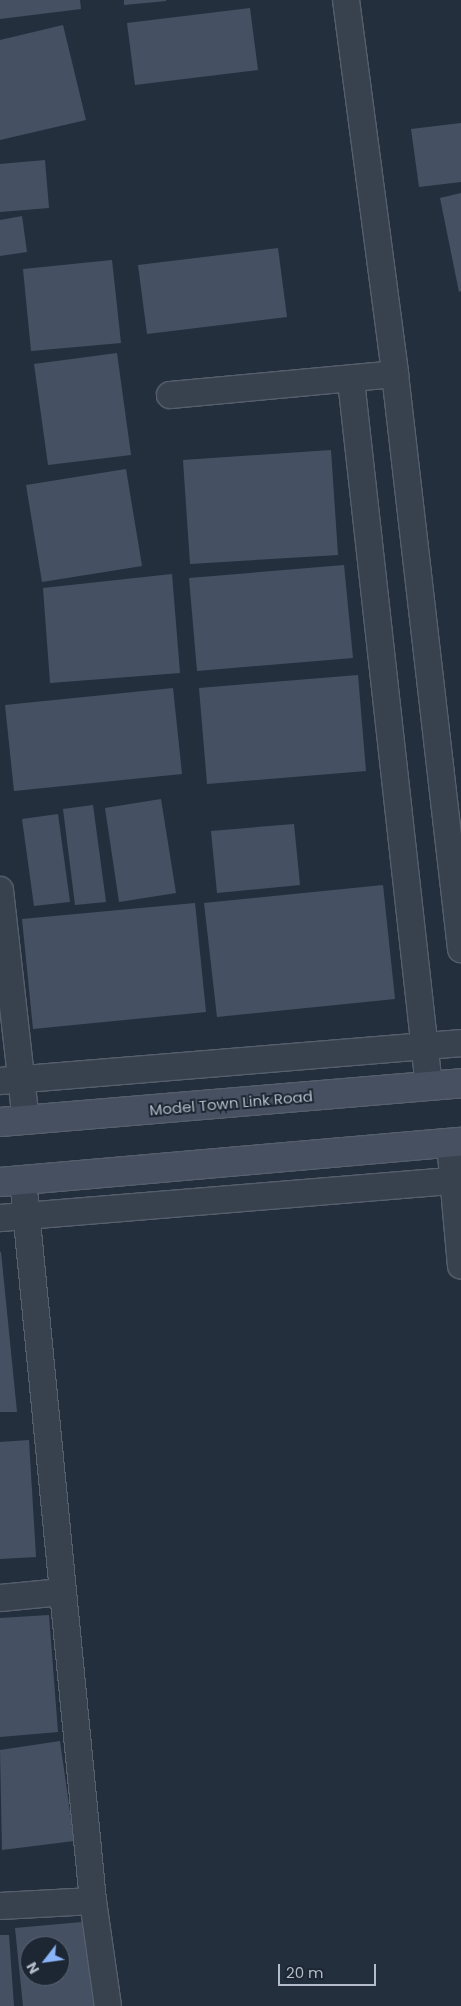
<!DOCTYPE html>
<html>
<head>
<meta charset="utf-8">
<style>
  body { margin:0 }
  #map { position:relative; width:461px; height:2006px; overflow:hidden; background:#242f3e; font-family:Poppins,sans-serif }
  div>[style] { position:absolute }
  .building>* { inset:0; background:#455162 }
  .roads { filter:drop-shadow(1px 0 #565f6c) drop-shadow(-1px 0 #565f6c) drop-shadow(0 1px #565f6c) drop-shadow(0 -1px #565f6c) }
  .street>* { height:26px; margin:-13px; padding:0 13px; transform-origin:13px; border-radius:13px; background:#38414e }
  .secondary>* { height:28px; margin:-14px; padding:0 14px; transform-origin:14px; border-radius:14px; background:#465061 }
  span { translate:-50% -50%; white-space:nowrap; text-align:center; line-height:1.15; -webkit-text-stroke:4px #1d2633; paint-order:stroke }
  .street-label { font-size:15px; color:#b4bcc9 }
  .north { position:absolute; left:20px; top:1936px; width:50px; height:50px; box-sizing:border-box; background:#1d2633; border:1px solid #59626f; border-radius:50%; rotate:240deg; font-size:14px; font-weight:700; line-height:20px; text-align:center; color:#b4bcc9 }
  .north::after { content:''; display:block; margin:auto; width:18px; height:22px; background:#8ab4f8; clip-path:polygon(50% 0,100% 100%,50% 72%,0 100%) }
  .scale { position:absolute; left:278px; top:1964px; width:98px; height:22px; box-sizing:border-box; border:2px solid #b4bcc9; border-top:0; padding-left:6px; font-size:15px; line-height:18px; white-space:nowrap; color:#b4bcc9; -webkit-text-stroke:4px #1d2633; paint-order:stroke }
</style>
</head>
<body>
<div id="map">
  <div class="building">
    <i style="clip-path:polygon(0 0,80px 0,81px 9px,0 19px)"></i>
    <i style="clip-path:polygon(124px 0,166px 0,166px 1px,124px 5px)"></i>
    <i style="clip-path:polygon(250px 8px,258px 70px,135px 85px,127px 23px)"></i>
    <i style="clip-path:polygon(63px 25px,86px 120px,0 140px,0 40px)"></i>
    <i style="clip-path:polygon(461px 123px,461px 182px,419px 187px,411px 129px)"></i>
    <i style="clip-path:polygon(45px 160px,49px 208px,0 212px,0 164px)"></i>
    <i style="clip-path:polygon(461px 193px,461px 291px,459px 292px,440px 198px)"></i>
    <i style="clip-path:polygon(22px 216px,27px 252px,0 256px,0 220px)"></i>
    <i style="clip-path:polygon(278px 248px,287px 317px,147px 334px,138px 265px)"></i>
    <i style="clip-path:polygon(112px 260px,121px 343px,31px 351px,23px 269px)"></i>
    <i style="clip-path:polygon(117px 353px,131px 455px,48px 465px,34px 364px)"></i>
    <i style="clip-path:polygon(331px 450px,338px 555px,190px 564px,183px 460px)"></i>
    <i style="clip-path:polygon(126px 469px,142px 566px,42px 582px,26px 485px)"></i>
    <i style="clip-path:polygon(344px 565px,353px 658px,197px 671px,189px 578px)"></i>
    <i style="clip-path:polygon(172px 574px,180px 673px,50px 683px,43px 588px)"></i>
    <i style="clip-path:polygon(358px 675px,366px 771px,207px 784px,199px 688px)"></i>
    <i style="clip-path:polygon(173px 688px,182px 774px,14px 791px,5px 705px)"></i>
    <i style="clip-path:polygon(161px 799px,176px 893px,119px 902px,105px 808px)"></i>
    <i style="clip-path:polygon(93px 805px,106px 902px,75px 905px,63px 809px)"></i>
    <i style="clip-path:polygon(58px 814px,70px 902px,34px 906px,22px 819px)"></i>
    <i style="clip-path:polygon(294px 824px,300px 885px,217px 893px,211px 831px)"></i>
    <i style="clip-path:polygon(383px 885px,395px 999px,217px 1017px,204px 903px)"></i>
    <i style="clip-path:polygon(195px 903px,206px 1012px,33px 1029px,22px 919px)"></i>
    <i style="clip-path:polygon(0 1252px,1px 1252px,17px 1412px,0 1412px)"></i>
    <i style="clip-path:polygon(29px 1440px,36px 1557px,0 1559px,0 1442px)"></i>
    <i style="clip-path:polygon(49px 1615px,58px 1732px,0 1737px,0 1618px)"></i>
    <i style="clip-path:polygon(60px 1741px,74px 1841px,2px 1850px,0 1750px)"></i>
    <i style="clip-path:polygon(evenodd,93px 1921px,101px 2006px,23px 2006px,15px 1928px,93px 1921px,30px 1946px,60px 1946px,60px 1976px,30px 1976px,30px 1946px)"></i>
    <i style="clip-path:polygon(0 1935px,9px 1935px,14px 2006px,0 2006px)"></i>
  </div>
  <div class="roads">
    <div class="street">
      <i style="left:346px;top:0;width:377px;rotate:82.5deg"></i>
      <i style="left:395px;top:374px;width:579px;rotate:83.45deg"></i>
      <i style="left:351px;top:380px;width:710px;rotate:83.7deg"></i>
      <i style="left:170px;top:395px;width:226px;rotate:-5.3deg"></i>
      <i style="left:0;top:890px;width:232px;rotate:83.6deg"></i>
      <i style="left:0;top:1081px;width:463px;rotate:-4.7deg"></i>
      <i style="left:450px;top:1143px;width:123px;rotate:84.9deg"></i>
      <i style="left:23px;top:1180px;width:724px;rotate:84.45deg"></i>
      <i style="left:93px;top:1901px;width:106px;rotate:81.9deg"></i>
      <i style="left:0;top:1218px;width:463px;rotate:-4.7deg"></i>
      <i style="left:0;top:1598px;width:62px;rotate:-5.5deg"></i>
      <i style="left:0;top:1906px;width:93px;rotate:-3.1deg"></i>
    </div>
    <div class="secondary">
      <i style="left:0;top:1122px;width:463px;rotate:-4.8deg"></i>
      <i style="left:0;top:1182px;width:463px;rotate:-5deg"></i>
    </div>
  </div>
  <div class="street-label">
    <span style="left:231px;top:1103px;rotate:-5deg">Model Town Link Road</span>
  </div>
  <div class="north">N</div>
  <div class="scale">20 m</div>
</div>
</body>
</html>
